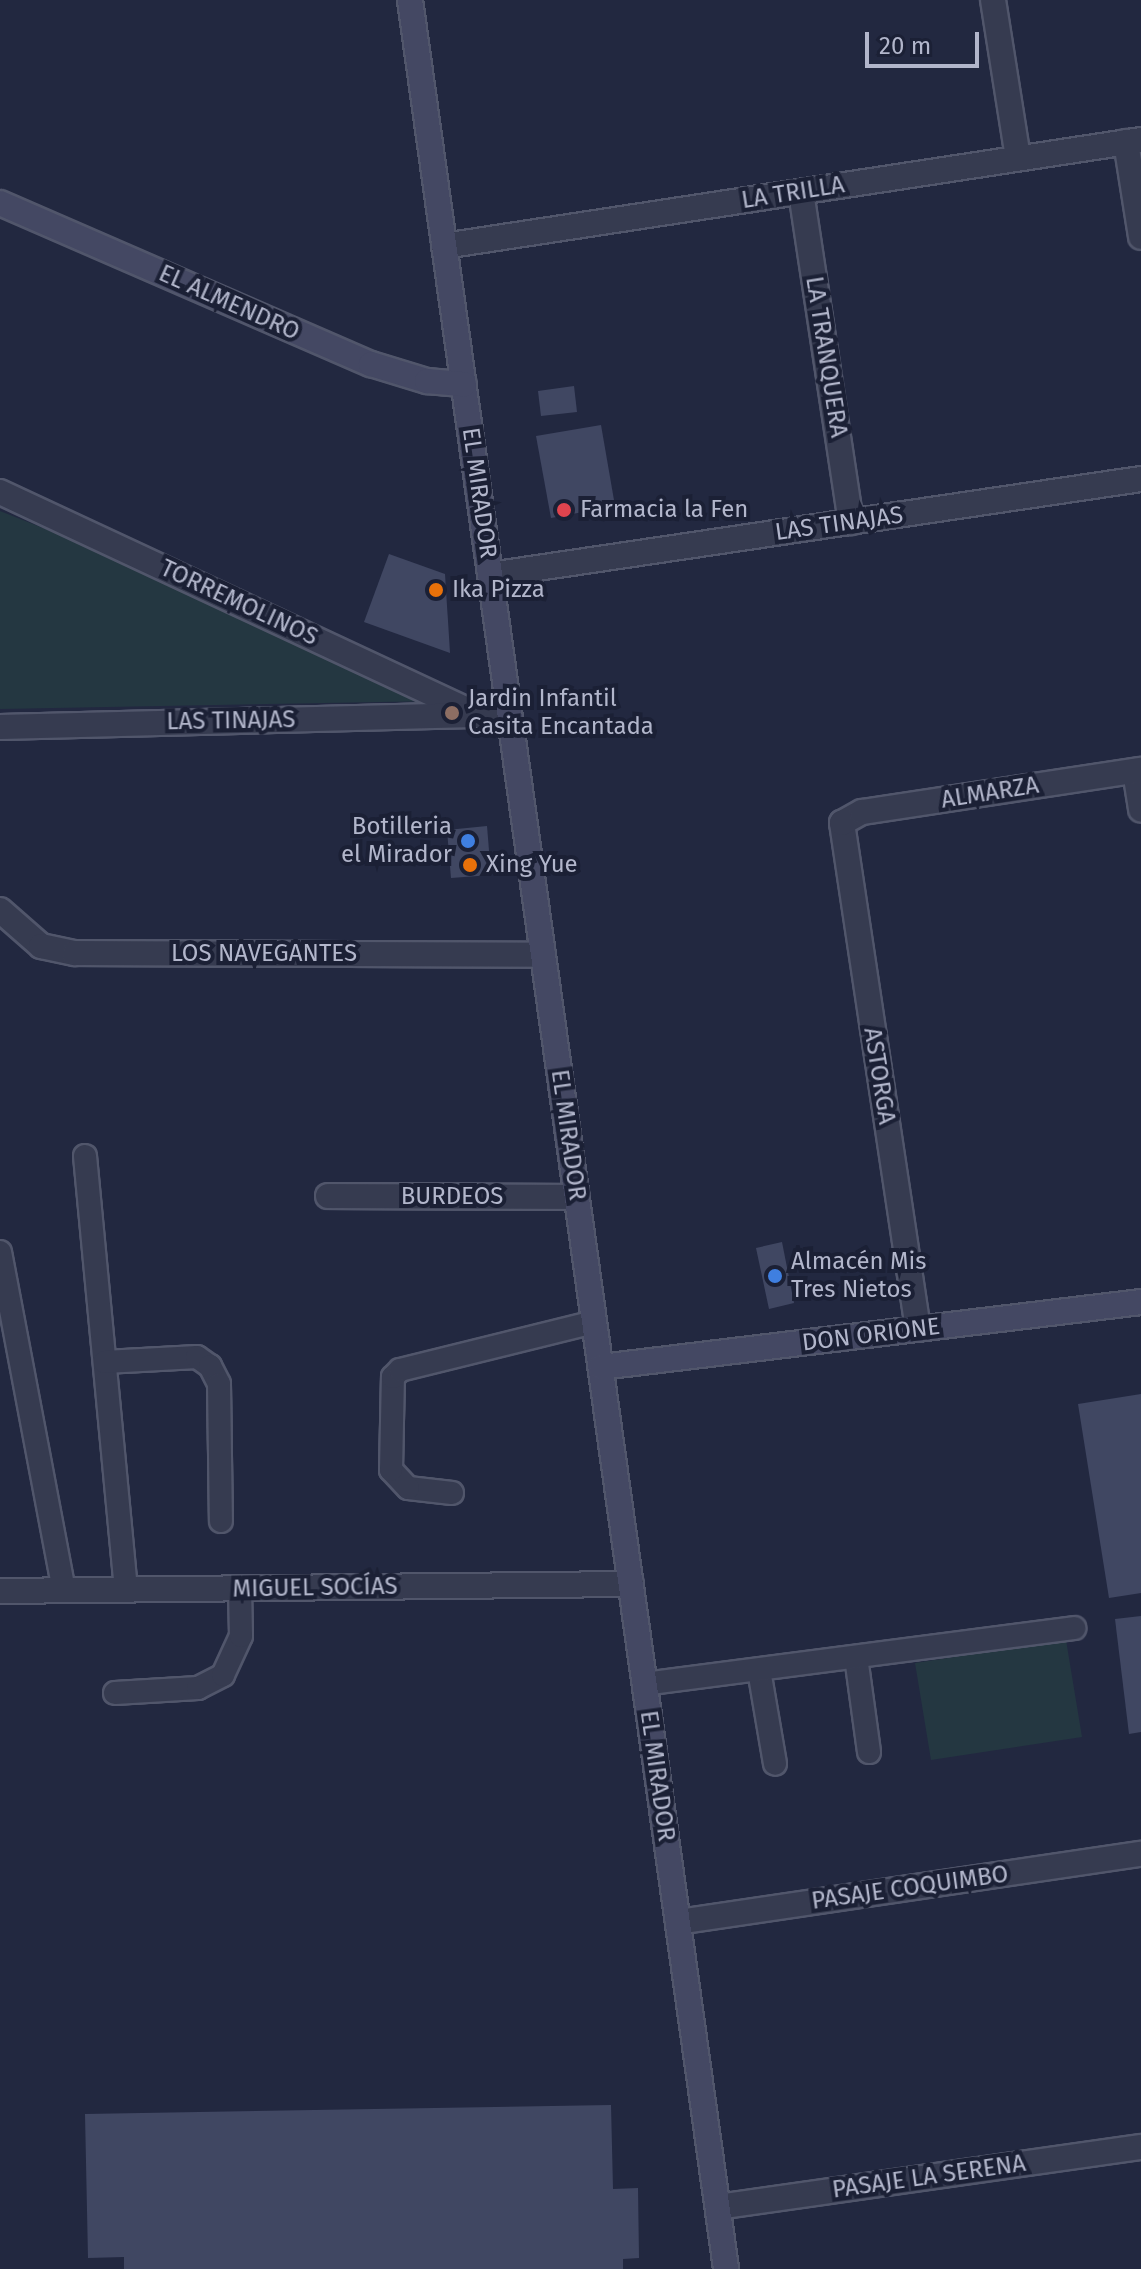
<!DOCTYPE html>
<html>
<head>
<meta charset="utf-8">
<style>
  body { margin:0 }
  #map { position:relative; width:1141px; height:2269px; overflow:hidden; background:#222840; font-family:"Fira Sans",sans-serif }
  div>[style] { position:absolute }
  .green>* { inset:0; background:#243741 }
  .building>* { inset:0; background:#404762 }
  .roads { filter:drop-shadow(2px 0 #51566b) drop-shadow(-2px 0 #51566b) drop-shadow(0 2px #51566b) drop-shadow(0 -2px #51566b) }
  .lane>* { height:22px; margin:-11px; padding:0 11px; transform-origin:11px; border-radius:11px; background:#363b50 }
  .street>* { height:24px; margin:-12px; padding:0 12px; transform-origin:12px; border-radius:12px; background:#363b50 }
  .secondary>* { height:24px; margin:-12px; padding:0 12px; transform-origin:12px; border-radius:12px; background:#444863 }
  .dots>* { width:22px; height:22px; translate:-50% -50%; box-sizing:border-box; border:4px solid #1b2035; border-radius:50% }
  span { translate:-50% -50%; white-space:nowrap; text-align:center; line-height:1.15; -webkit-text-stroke:8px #1b2035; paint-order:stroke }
  .street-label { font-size:24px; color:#b2b6cb }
  .poi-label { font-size:24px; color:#b2b6cb }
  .left { translate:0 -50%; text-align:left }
  .right { translate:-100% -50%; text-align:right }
  .scale { position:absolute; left:865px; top:32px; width:114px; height:36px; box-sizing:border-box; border:4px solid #b2b6cb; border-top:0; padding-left:10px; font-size:24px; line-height:28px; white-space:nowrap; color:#b2b6cb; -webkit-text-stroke:6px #1b2035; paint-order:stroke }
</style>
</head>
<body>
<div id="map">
  <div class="green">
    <i style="clip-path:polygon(0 511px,438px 684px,439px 701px,0 709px)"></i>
    <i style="clip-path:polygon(1066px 1640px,1082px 1737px,931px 1760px,915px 1663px)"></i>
  </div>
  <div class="building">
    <i style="clip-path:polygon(574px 386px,577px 412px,541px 416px,538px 391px)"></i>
    <i style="clip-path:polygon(601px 425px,615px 506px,551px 518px,536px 436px)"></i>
    <i style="clip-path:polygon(389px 554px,445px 574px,450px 653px,364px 622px)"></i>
    <i style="clip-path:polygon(487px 826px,491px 875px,451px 878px,447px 830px)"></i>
    <i style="clip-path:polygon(782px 1242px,794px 1303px,769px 1309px,756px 1248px)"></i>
    <i style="clip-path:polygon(1141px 1394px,1141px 1593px,1109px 1598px,1078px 1404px)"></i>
    <i style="clip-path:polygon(1141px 1616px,1141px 1732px,1129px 1734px,1115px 1619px)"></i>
    <i style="clip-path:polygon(611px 2105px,613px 2189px,638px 2188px,639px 2258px,623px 2259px,623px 2269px,124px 2269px,124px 2257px,88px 2258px,85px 2114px)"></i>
  </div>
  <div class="roads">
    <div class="lane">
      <i style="left:85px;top:1156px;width:436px;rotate:84.6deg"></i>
      <i style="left:0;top:1252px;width:345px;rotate:79.3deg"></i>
      <i style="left:105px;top:1362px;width:92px;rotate:-3.1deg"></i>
      <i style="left:197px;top:1357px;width:16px;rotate:35deg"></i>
      <i style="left:210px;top:1366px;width:20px;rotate:63deg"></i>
      <i style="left:219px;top:1384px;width:137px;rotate:89.2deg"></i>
      <i style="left:452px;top:1493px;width:44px;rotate:-173.5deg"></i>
      <i style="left:408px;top:1488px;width:25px;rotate:-133deg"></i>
      <i style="left:391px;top:1470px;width:93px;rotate:-88.8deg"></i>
      <i style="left:393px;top:1377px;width:10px;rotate:-45deg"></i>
      <i style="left:400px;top:1370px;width:200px;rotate:-13.9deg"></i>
      <i style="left:856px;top:1657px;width:96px;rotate:82.2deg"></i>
      <i style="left:759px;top:1670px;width:95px;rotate:80.3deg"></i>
      <i style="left:644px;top:1684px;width:434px;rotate:-7.4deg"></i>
      <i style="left:115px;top:1693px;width:83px;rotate:-3.4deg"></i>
      <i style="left:198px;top:1688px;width:28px;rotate:-27deg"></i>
      <i style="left:223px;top:1675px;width:43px;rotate:-65.2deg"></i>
      <i style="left:241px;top:1636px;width:47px;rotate:-91.2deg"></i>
    </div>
    <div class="street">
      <i style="left:993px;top:0;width:160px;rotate:81deg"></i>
      <i style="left:1126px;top:142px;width:96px;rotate:81deg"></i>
      <i style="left:801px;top:192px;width:334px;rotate:81.4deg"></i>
      <i style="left:444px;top:246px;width:705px;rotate:-8.65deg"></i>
      <i style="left:0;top:492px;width:527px;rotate:25.01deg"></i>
      <i style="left:490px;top:575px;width:658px;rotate:-8.39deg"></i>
      <i style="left:0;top:727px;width:509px;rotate:-1.46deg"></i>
      <i style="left:1135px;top:771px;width:39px;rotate:81deg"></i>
      <i style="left:0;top:910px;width:55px;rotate:41.3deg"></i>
      <i style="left:41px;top:946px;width:35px;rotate:12deg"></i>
      <i style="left:75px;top:953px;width:468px;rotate:0.2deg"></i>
      <i style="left:328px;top:1196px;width:249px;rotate:0.2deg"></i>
      <i style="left:918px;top:1329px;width:512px;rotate:-98.54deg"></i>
      <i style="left:842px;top:823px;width:23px;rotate:-29deg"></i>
      <i style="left:862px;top:812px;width:282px;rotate:-8.6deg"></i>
      <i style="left:0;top:1591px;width:631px;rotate:-0.64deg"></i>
      <i style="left:678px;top:1922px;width:468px;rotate:-8.4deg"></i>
      <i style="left:718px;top:2207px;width:427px;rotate:-8.1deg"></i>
    </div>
    <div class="secondary">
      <i style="left:410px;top:0;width:2291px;rotate:82.07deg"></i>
      <i style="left:0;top:203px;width:404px;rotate:23.5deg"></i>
      <i style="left:371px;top:364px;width:59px;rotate:16.9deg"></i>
      <i style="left:427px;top:381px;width:37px;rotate:5deg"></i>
      <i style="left:601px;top:1367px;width:544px;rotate:-6.86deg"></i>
    </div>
  </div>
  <div class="dots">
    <i style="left:564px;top:510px;background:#e0444e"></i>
    <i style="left:436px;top:590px;background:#e8710a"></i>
    <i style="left:452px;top:713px;background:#8d6e63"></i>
    <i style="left:468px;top:841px;background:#3f7fe0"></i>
    <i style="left:470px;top:865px;background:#e8710a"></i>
    <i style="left:775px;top:1276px;background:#3f7fe0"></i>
  </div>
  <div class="street-label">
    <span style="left:793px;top:193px;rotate:-9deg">LA TRILLA</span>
    <span style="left:229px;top:303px;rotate:24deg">EL ALMENDRO</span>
    <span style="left:826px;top:357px;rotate:81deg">LA TRANQUERA</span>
    <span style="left:479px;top:493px;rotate:82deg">EL MIRADOR</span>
    <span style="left:839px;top:524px;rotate:-8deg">LAS TINAJAS</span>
    <span style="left:239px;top:603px;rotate:25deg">TORREMOLINOS</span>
    <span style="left:231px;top:721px;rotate:-1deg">LAS TINAJAS</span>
    <span style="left:990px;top:793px;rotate:-9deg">ALMARZA</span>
    <span style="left:264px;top:954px">LOS NAVEGANTES</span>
    <span style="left:879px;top:1076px;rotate:81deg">ASTORGA</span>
    <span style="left:568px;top:1135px;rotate:82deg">EL MIRADOR</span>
    <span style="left:452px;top:1197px">BURDEOS</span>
    <span style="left:871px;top:1335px;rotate:-7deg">DON ORIONE</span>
    <span style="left:315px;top:1588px;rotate:-1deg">MIGUEL SOCÍAS</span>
    <span style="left:657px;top:1776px;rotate:82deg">EL MIRADOR</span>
    <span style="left:910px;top:1888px;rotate:-8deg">PASAJE COQUIMBO</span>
    <span style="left:929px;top:2177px;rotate:-8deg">PASAJE LA SERENA</span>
  </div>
  <div class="poi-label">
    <span class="left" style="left:580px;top:510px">Farmacia la Fen</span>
    <span class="left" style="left:452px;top:590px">Ika Pizza</span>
    <span class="left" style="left:468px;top:713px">Jardin Infantil<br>Casita Encantada</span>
    <span class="right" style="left:452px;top:841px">Botilleria<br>el Mirador</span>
    <span class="left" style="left:486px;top:865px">Xing Yue</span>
    <span class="left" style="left:791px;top:1276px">Almacén Mis<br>Tres Nietos</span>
  </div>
  <div class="scale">20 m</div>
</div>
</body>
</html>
